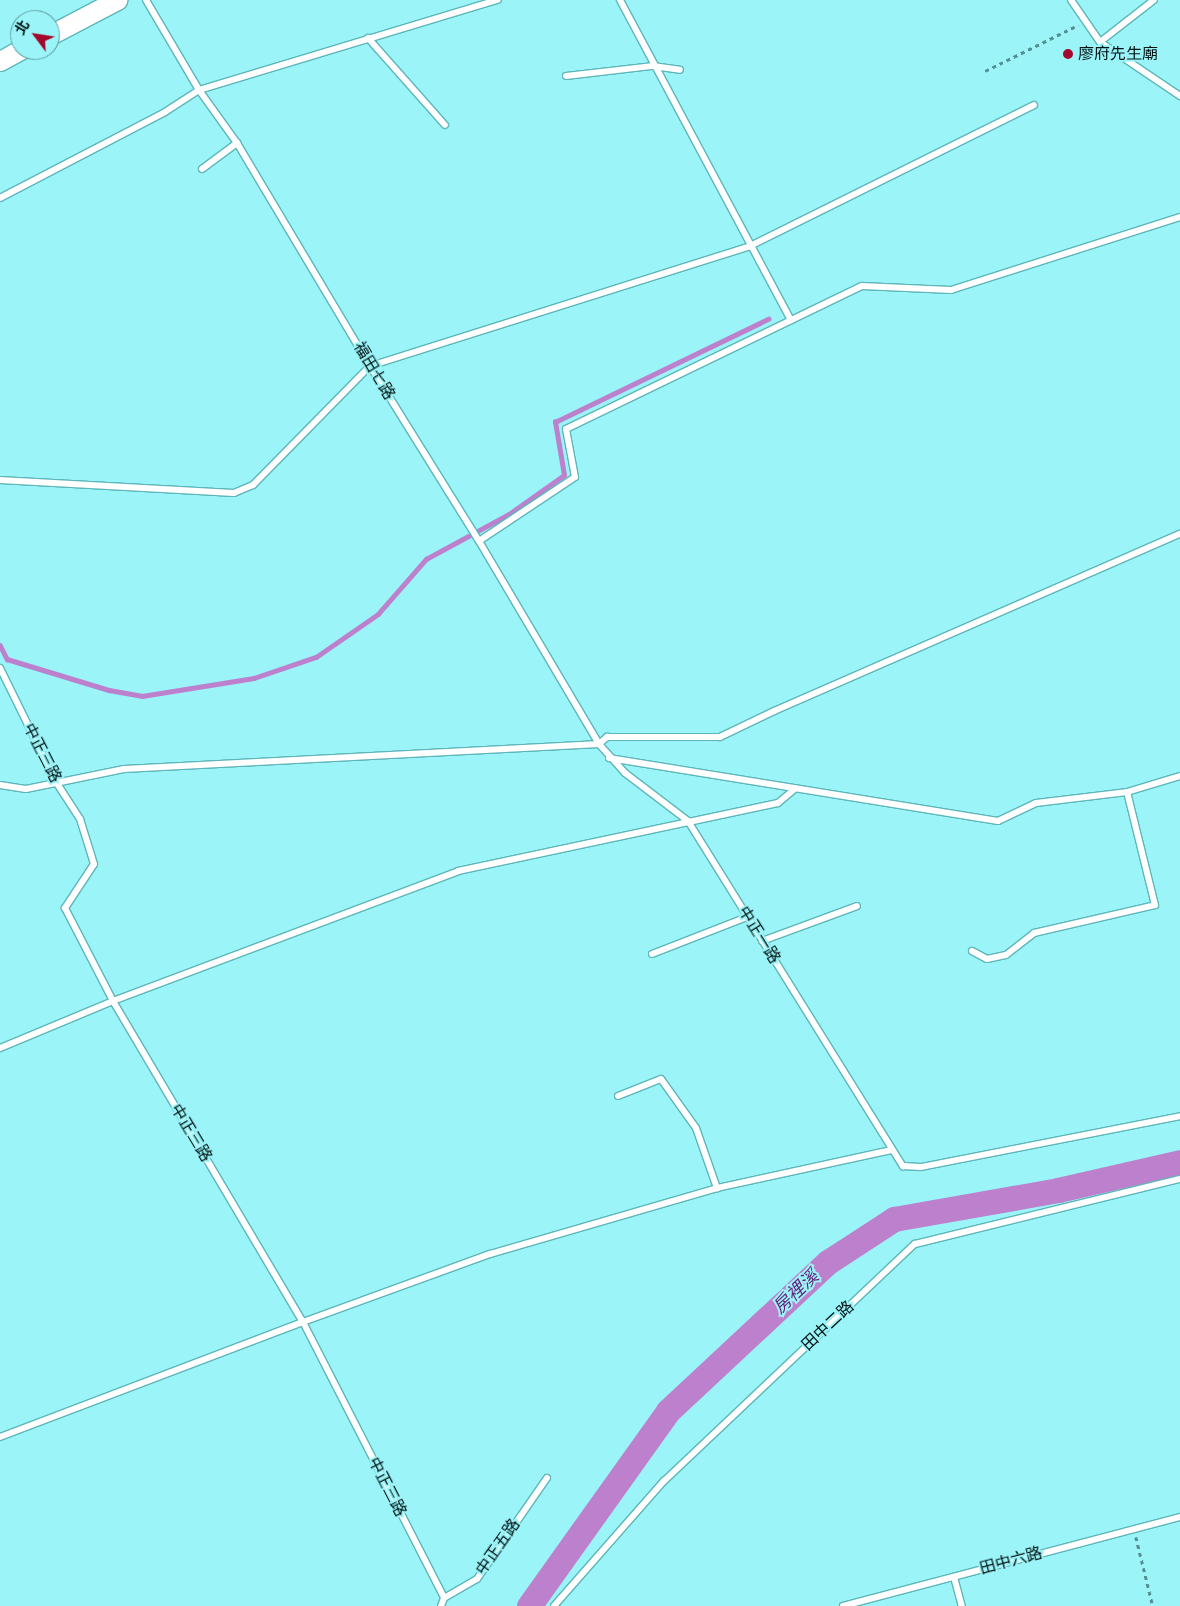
<!DOCTYPE html>
<html>
<head>
<meta charset="utf-8">
<style>
  body { margin:0 }
  #map { position:relative; width:1180px; height:1606px; overflow:hidden; background:#9bf4f8; font-family:Karla,"Noto Sans TC",sans-serif }
  div>[style] { position:absolute }
  .stream>* { height:4.5px; margin:-2.25px; padding:0 2.25px; transform-origin:2.25px; border-radius:2.25px; background:#bd80cd }
  .river>* { height:25px; margin:-12.5px; padding:0 12.5px; transform-origin:12.5px; border-radius:12.5px; background:#bd80cd }
  .path>* { height:2.5px; margin-top:-1.25px; transform-origin:0; background:repeating-linear-gradient(90deg,#558f92 0 4px,transparent 0 8px) }
  .roads { filter:drop-shadow(1px 0 #5db6b9) drop-shadow(-1px 0 #5db6b9) drop-shadow(0 1px #5db6b9) drop-shadow(0 -1px #5db6b9) }
  .service>* { height:6px; margin:-3px; padding:0 3px; transform-origin:3px; border-radius:3px; background:#fff }
  .secondary>* { height:19px; margin:-9.5px; padding:0 9.5px; transform-origin:9.5px; border-radius:9.5px; background:#fff }
  .dots>* { width:14px; height:14px; translate:-50% -50%; box-sizing:border-box; border:2px solid #9bf4f8; border-radius:50% }
  span { translate:-50% -50%; white-space:nowrap; text-align:center; line-height:1.15; -webkit-text-stroke:4px #9bf4f8; paint-order:stroke }
  .poi-label { font-size:16px; color:#001314 }
  .left { translate:0 -50%; text-align:left }
  .street-label { font-size:16px; color:#001314 }
  .water-label { font-size:18px; color:#691e7b; font-style:italic }
  .north { position:absolute; left:10px; top:10px; width:50px; height:50px; box-sizing:border-box; background:#9bf4f8; border:1px solid #5d9a9d; border-radius:50%; rotate:301deg; font-size:14px; font-weight:700; line-height:20px; text-align:center; color:#001314 }
  .north::after { content:''; display:block; margin:auto; width:18px; height:22px; background:#a4072c; clip-path:polygon(50% 0,100% 100%,50% 72%,0 100%) }
</style>
</head>
<body>
<div id="map">
  <div class="stream">
    <i style="left:0;top:645px;width:16px;rotate:63deg"></i>
    <i style="left:7px;top:659px;width:107px;rotate:16.9deg"></i>
    <i style="left:109px;top:690px;width:34px;rotate:10deg"></i>
    <i style="left:142px;top:696px;width:113px;rotate:-9.1deg"></i>
    <i style="left:254px;top:678px;width:65px;rotate:-18.7deg"></i>
    <i style="left:316px;top:657px;width:75px;rotate:-34.7deg"></i>
    <i style="left:378px;top:614px;width:73px;rotate:-48.9deg"></i>
    <i style="left:426px;top:559px;width:94px;rotate:-28.5deg"></i>
    <i style="left:509px;top:514px;width:67px;rotate:-35.3deg"></i>
    <i style="left:564px;top:475px;width:54px;rotate:-99.6deg"></i>
    <i style="left:555px;top:422px;width:237px;rotate:-25.8deg"></i>
  </div>
  <div class="river">
    <i style="left:529px;top:1606px;width:239px;rotate:-54.5deg"></i>
    <i style="left:668px;top:1411px;width:219px;rotate:-43deg"></i>
    <i style="left:828px;top:1262px;width:79px;rotate:-33.1deg"></i>
    <i style="left:894px;top:1219px;width:167px;rotate:-10deg"></i>
    <i style="left:1058px;top:1190px;width:125px;rotate:-12.9deg"></i>
  </div>
  <div class="path">
    <i style="left:985px;top:71px;width:104px;rotate:-26.3deg"></i>
    <i style="left:1136px;top:1537px;width:71px;rotate:76.2deg"></i>
  </div>
  <div class="roads">
    <div class="service">
      <i style="left:146px;top:0;width:104px;rotate:59.5deg"></i>
      <i style="left:199px;top:90px;width:65px;rotate:54.4deg"></i>
      <i style="left:237px;top:143px;width:260px;rotate:59.2deg"></i>
      <i style="left:370px;top:366px;width:206px;rotate:58.1deg"></i>
      <i style="left:479px;top:541px;width:236px;rotate:59.4deg"></i>
      <i style="left:599px;top:744px;width:39px;rotate:48deg"></i>
      <i style="left:625px;top:773px;width:79px;rotate:37.3deg"></i>
      <i style="left:688px;top:821px;width:407px;rotate:58.1deg"></i>
      <i style="left:903px;top:1166px;width:18px;rotate:3deg"></i>
      <i style="left:921px;top:1167px;width:264px;rotate:-11.1deg"></i>
      <i style="left:620px;top:0;width:363px;rotate:61.9deg"></i>
      <i style="left:1071px;top:0;width:51px;rotate:55.4deg"></i>
      <i style="left:1100px;top:42px;width:97px;rotate:34deg"></i>
      <i style="left:368px;top:38px;width:116px;rotate:48.5deg"></i>
      <i style="left:1100px;top:42px;width:68px;rotate:-37.9deg"></i>
      <i style="left:566px;top:76px;width:88px;rotate:-6.6deg"></i>
      <i style="left:653px;top:66px;width:27px;rotate:8deg"></i>
      <i style="left:202px;top:169px;width:44px;rotate:-36.6deg"></i>
      <i style="left:0;top:198px;width:186px;rotate:-27.5deg"></i>
      <i style="left:165px;top:112px;width:40px;rotate:-32.9deg"></i>
      <i style="left:199px;top:90px;width:312px;rotate:-16.8deg"></i>
      <i style="left:0;top:480px;width:234px;rotate:3.2deg"></i>
      <i style="left:234px;top:493px;width:21px;rotate:-23deg"></i>
      <i style="left:253px;top:485px;width:167px;rotate:-45.5deg"></i>
      <i style="left:370px;top:366px;width:398px;rotate:-17.5deg"></i>
      <i style="left:750px;top:246px;width:317px;rotate:-26.4deg"></i>
      <i style="left:479px;top:541px;width:115px;rotate:-33.7deg"></i>
      <i style="left:575px;top:477px;width:49px;rotate:-100.6deg"></i>
      <i style="left:566px;top:429px;width:329px;rotate:-25.8deg"></i>
      <i style="left:862px;top:286px;width:89px;rotate:2.6deg"></i>
      <i style="left:951px;top:290px;width:240px;rotate:-17.7deg"></i>
      <i style="left:0;top:668px;width:127px;rotate:63.8deg"></i>
      <i style="left:56px;top:782px;width:44px;rotate:57deg"></i>
      <i style="left:80px;top:819px;width:47px;rotate:72.7deg"></i>
      <i style="left:94px;top:864px;width:53px;rotate:123.4deg"></i>
      <i style="left:65px;top:908px;width:105px;rotate:62.7deg"></i>
      <i style="left:113px;top:1001px;width:373px;rotate:59.4deg"></i>
      <i style="left:303px;top:1322px;width:310px;rotate:62.9deg"></i>
      <i style="left:609px;top:758px;width:394px;rotate:9.2deg"></i>
      <i style="left:998px;top:821px;width:42px;rotate:-25.3deg"></i>
      <i style="left:1036px;top:803px;width:92px;rotate:-6.9deg"></i>
      <i style="left:1127px;top:792px;width:55px;rotate:-16.8deg"></i>
      <i style="left:0;top:785px;width:26px;rotate:9deg"></i>
      <i style="left:26px;top:789px;width:100px;rotate:-11.5deg"></i>
      <i style="left:124px;top:769px;width:476px;rotate:-3deg"></i>
      <i style="left:599px;top:744px;width:11px;rotate:-41deg"></i>
      <i style="left:607px;top:737px;width:113px"></i>
      <i style="left:720px;top:737px;width:60px;rotate:-25.7deg"></i>
      <i style="left:774px;top:711px;width:443px;rotate:-23.6deg"></i>
      <i style="left:762px;top:941px;width:101px;rotate:-20.2deg"></i>
      <i style="left:972px;top:951px;width:17px;rotate:28deg"></i>
      <i style="left:987px;top:959px;width:19px;rotate:-12deg"></i>
      <i style="left:1006px;top:955px;width:36px;rotate:-38deg"></i>
      <i style="left:1034px;top:933px;width:124px;rotate:-13deg"></i>
      <i style="left:1155px;top:905px;width:116px;rotate:-103.9deg"></i>
      <i style="left:652px;top:954px;width:102px;rotate:-21.3deg"></i>
      <i style="left:0;top:1048px;width:122px;rotate:-22.6deg"></i>
      <i style="left:113px;top:1001px;width:369px;rotate:-20.6deg"></i>
      <i style="left:458px;top:871px;width:327px;rotate:-12deg"></i>
      <i style="left:778px;top:803px;width:23px;rotate:-40deg"></i>
      <i style="left:618px;top:1096px;width:46px;rotate:-21.6deg"></i>
      <i style="left:661px;top:1079px;width:60px;rotate:54.5deg"></i>
      <i style="left:696px;top:1128px;width:64px;rotate:70.7deg"></i>
      <i style="left:0;top:1437px;width:324px;rotate:-20.8deg"></i>
      <i style="left:303px;top:1322px;width:199px;rotate:-20deg"></i>
      <i style="left:490px;top:1254px;width:236px;rotate:-16.2deg"></i>
      <i style="left:717px;top:1188px;width:179px;rotate:-12.3deg"></i>
      <i style="left:954px;top:1577px;width:30px;rotate:75deg"></i>
      <i style="left:441px;top:1606px;width:9px;rotate:-69deg"></i>
      <i style="left:444px;top:1598px;width:38px;rotate:-30deg"></i>
      <i style="left:477px;top:1579px;width:123px;rotate:-55.3deg"></i>
      <i style="left:554px;top:1606px;width:167px;rotate:-48.7deg"></i>
      <i style="left:664px;top:1481px;width:345px;rotate:-43.4deg"></i>
      <i style="left:915px;top:1244px;width:273px;rotate:-13.8deg"></i>
      <i style="left:843px;top:1606px;width:349px;rotate:-14.8deg"></i>
    </div>
    <div class="secondary">
      <i style="left:50px;top:35px;width:76px;rotate:-27.6deg"></i>
      <i style="left:0;top:61px;width:23px;rotate:-29deg"></i>
    </div>
  </div>
  <div class="dots">
    <i style="left:1068px;top:54px;background:#a4072c"></i>
  </div>
  <div class="poi-label">
    <span class="left" style="left:1078px;top:54px">廖府先生廟</span>
  </div>
  <div class="street-label">
    <span style="left:374px;top:371px;rotate:59deg">福田七路</span>
    <span style="left:42px;top:753px;rotate:63deg">中正三路</span>
    <span style="left:759px;top:935px;rotate:58deg">中正一路</span>
    <span style="left:191px;top:1133px;rotate:59deg">中正三路</span>
    <span style="left:828px;top:1326px;rotate:-43deg">田中二路</span>
    <span style="left:387px;top:1487px;rotate:63deg">中正三路</span>
    <span style="left:498px;top:1547px;rotate:-55deg">中正五路</span>
    <span style="left:1011px;top:1561px;rotate:-15deg">田中六路</span>
  </div>
  <div class="water-label">
    <span style="left:796px;top:1292px;rotate:-43deg">房裡溪</span>
  </div>
  <div class="north">北</div>
</div>
</body>
</html>
